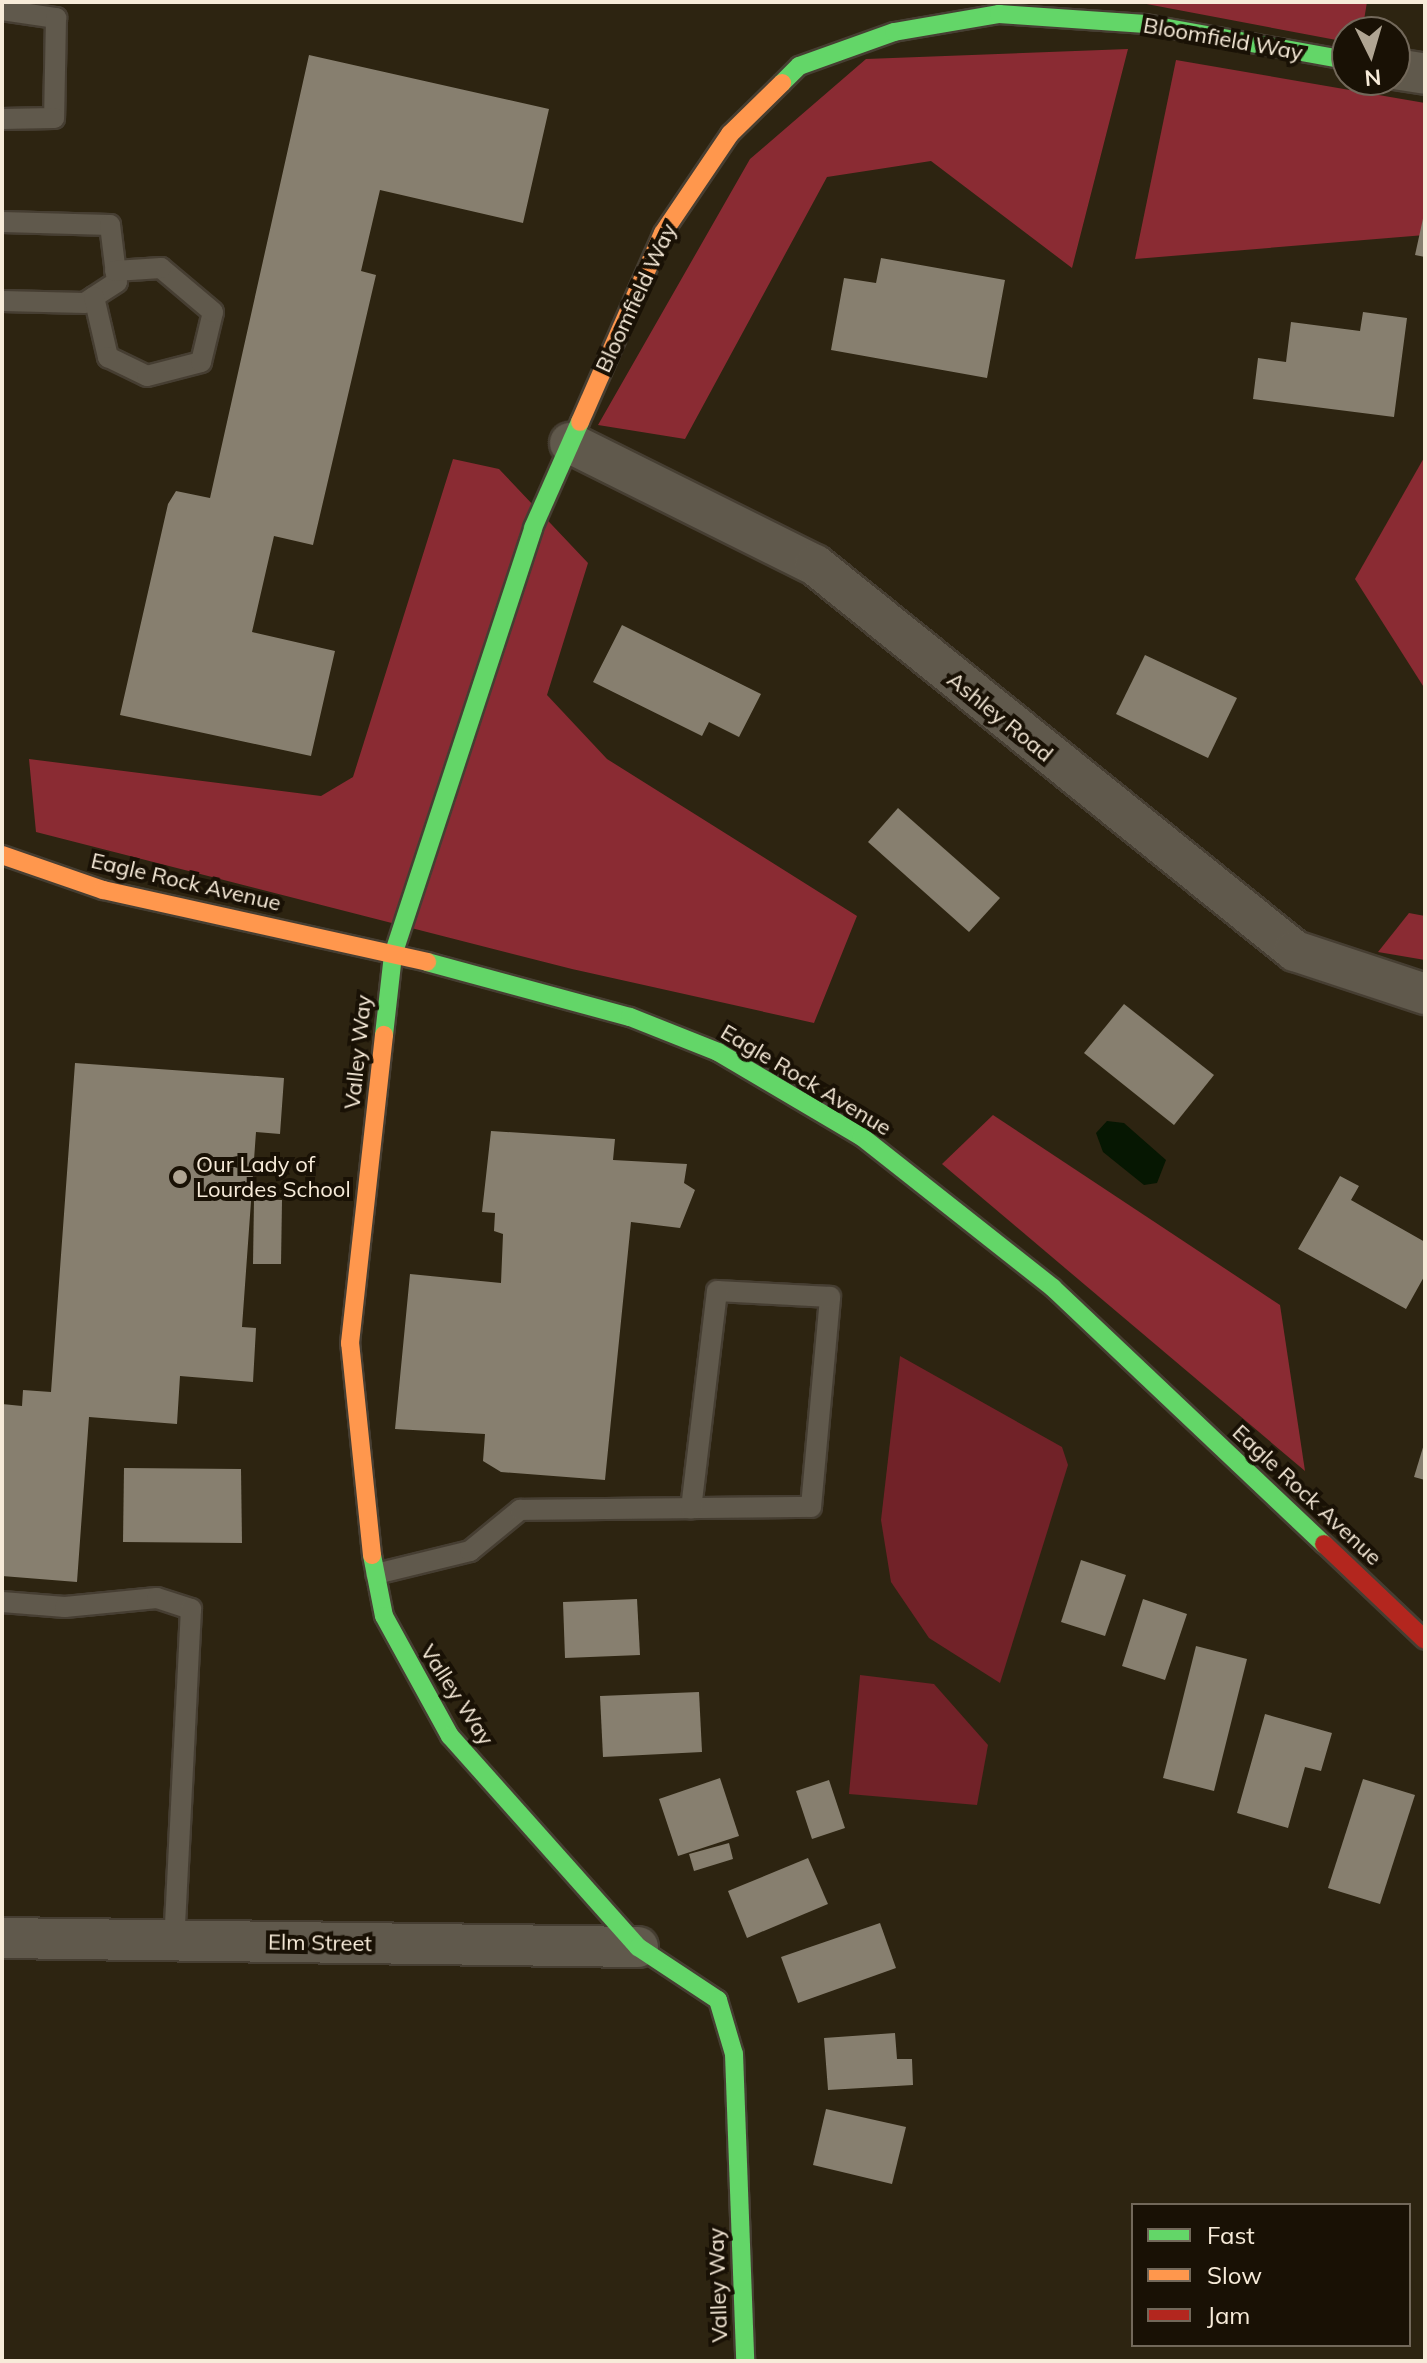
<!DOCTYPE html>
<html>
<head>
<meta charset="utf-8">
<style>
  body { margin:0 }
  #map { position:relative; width:1427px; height:2363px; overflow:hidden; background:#2d2411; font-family:Mulish,sans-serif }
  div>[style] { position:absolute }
  .green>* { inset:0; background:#712228 }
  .forest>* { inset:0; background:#8a2b33 }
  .water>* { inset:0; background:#061702 }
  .building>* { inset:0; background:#877f6f }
  .roads { filter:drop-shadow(2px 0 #463e32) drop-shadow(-2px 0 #463e32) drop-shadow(0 2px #463e32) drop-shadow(0 -2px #463e32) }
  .lane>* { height:20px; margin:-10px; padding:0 10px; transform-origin:10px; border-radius:10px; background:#60594c }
  .street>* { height:40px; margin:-20px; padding:0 20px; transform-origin:20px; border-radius:20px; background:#60594c }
  .fast>* { height:18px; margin:-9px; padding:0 9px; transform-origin:9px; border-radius:9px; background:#63d668 }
  .slow>* { height:18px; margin:-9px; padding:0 9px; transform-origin:9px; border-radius:9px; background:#ff974d }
  .jam>* { height:18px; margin:-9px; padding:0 9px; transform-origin:9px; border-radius:9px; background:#b3261e }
  .dots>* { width:22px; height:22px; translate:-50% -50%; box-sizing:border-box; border:4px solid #191105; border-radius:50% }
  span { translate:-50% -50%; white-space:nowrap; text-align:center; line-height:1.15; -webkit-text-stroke:8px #191105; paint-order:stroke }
  .street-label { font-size:22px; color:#f7ebd9 }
  .poi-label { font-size:22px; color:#f7ebd9 }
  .left { translate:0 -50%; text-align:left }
  .frame { position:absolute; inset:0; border:4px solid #f7ebd9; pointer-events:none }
  .legend { position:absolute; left:1131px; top:2203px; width:280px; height:144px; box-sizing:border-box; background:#191105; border:2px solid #72685a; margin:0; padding:10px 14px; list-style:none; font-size:24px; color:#f7ebd9 }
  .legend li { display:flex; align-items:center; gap:16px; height:40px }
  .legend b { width:40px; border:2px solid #72685a }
  .north { position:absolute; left:1331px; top:16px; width:80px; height:80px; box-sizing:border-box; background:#191105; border:2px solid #72685a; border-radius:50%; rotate:175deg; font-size:22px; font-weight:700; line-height:32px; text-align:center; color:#f7ebd9 }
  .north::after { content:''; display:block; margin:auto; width:28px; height:36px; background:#b0a593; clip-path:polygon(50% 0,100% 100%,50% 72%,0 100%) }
</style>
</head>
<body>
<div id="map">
  <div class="green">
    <i style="clip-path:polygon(900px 1356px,1062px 1447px,1068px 1465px,1000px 1683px,929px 1638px,891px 1582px,881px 1520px)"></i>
    <i style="clip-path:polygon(860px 1675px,934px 1684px,988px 1745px,977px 1805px,849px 1794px)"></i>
  </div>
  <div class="forest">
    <i style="clip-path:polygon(1136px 2px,1367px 2px,1362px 32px,1347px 32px,1347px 42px)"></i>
    <i style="clip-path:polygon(1128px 49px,1072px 268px,931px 161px,827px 177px,685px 439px,598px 425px,750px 159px,866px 59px)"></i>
    <i style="clip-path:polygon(1176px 60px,1425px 103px,1425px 235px,1135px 259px)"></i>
    <i style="clip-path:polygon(1425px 456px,1425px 689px,1355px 579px)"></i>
    <i style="clip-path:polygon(453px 459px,499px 469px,588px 563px,547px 695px,607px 759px,857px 916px,814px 1023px,572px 969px,36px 832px,29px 759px,321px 796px,353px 777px)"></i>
    <i style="clip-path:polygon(1409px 913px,1425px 916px,1425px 960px,1378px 952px)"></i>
    <i style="clip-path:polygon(993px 1115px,1280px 1305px,1305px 1471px,942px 1164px)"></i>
  </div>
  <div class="water">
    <i style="clip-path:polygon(1107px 1121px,1124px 1123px,1166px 1160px,1157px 1183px,1144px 1185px,1103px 1152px,1096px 1133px)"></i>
  </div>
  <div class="building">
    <i style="clip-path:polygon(309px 55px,549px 109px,523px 223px,380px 190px,361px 271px,376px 275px,313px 545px,274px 536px,252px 632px,335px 651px,311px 756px,120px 715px,168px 504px,176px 491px,210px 498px)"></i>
    <i style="clip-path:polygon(1424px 214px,1425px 214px,1425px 257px,1415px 255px)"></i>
    <i style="clip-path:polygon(881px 258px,1005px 280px,987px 378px,831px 350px,844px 278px,876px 283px)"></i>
    <i style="clip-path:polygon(1363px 312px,1407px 318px,1394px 417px,1253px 399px,1258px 358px,1286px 362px,1291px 322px,1360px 331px)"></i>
    <i style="clip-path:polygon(622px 625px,761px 694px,739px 737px,709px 722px,702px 736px,593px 682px)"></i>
    <i style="clip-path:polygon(1145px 655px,1237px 698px,1208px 758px,1116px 714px)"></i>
    <i style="clip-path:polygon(898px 808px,1000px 898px,969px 932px,868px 842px)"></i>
    <i style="clip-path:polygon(1124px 1004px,1214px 1075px,1174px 1125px,1084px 1053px)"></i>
    <i style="clip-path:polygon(75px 1063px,284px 1078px,280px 1134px,256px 1132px,242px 1327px,256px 1328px,253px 1382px,180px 1376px,177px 1424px,89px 1417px,77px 1582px,2px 1576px,2px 1404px,22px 1406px,23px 1390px,51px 1392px)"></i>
    <i style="clip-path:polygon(491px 1131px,615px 1139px,613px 1160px,687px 1164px,684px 1183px,695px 1190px,680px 1228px,631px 1222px,605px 1480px,501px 1472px,483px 1461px,485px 1434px,395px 1429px,410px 1274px,501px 1283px,503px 1234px,494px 1231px,495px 1213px,482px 1212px)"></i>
    <i style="clip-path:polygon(1340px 1176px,1359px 1186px,1351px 1200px,1425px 1242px,1425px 1275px,1406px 1309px,1298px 1249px)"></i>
    <i style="clip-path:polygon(254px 1199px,282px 1200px,281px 1264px,253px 1264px)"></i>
    <i style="clip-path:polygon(1424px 1444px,1425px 1444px,1425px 1480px,1414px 1477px)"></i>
    <i style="clip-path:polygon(124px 1468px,241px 1469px,242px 1543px,123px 1542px)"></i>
    <i style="clip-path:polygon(1081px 1560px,1126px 1575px,1105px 1636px,1061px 1622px)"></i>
    <i style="clip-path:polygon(637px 1599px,640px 1655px,565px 1658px,563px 1602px)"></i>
    <i style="clip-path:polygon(1143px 1599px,1187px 1614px,1165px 1680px,1122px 1666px)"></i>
    <i style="clip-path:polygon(1196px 1646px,1247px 1659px,1214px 1791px,1163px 1778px)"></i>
    <i style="clip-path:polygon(699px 1692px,702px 1752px,603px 1757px,600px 1696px)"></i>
    <i style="clip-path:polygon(1265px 1714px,1332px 1733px,1321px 1771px,1305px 1767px,1288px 1828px,1237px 1813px)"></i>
    <i style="clip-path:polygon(720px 1778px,739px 1836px,678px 1856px,659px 1799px)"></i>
    <i style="clip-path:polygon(1363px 1779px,1415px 1795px,1380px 1904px,1328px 1888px)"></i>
    <i style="clip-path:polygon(829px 1780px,845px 1828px,812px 1839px,796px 1791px)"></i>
    <i style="clip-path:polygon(729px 1843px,733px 1859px,694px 1871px,689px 1854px)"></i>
    <i style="clip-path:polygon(808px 1858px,828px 1904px,747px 1938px,728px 1891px)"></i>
    <i style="clip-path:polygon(880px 1923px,896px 1968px,798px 2003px,781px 1957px)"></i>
    <i style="clip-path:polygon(895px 2033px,897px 2059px,912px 2059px,913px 2085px,828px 2090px,824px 2038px)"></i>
    <i style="clip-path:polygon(826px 2109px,906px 2127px,892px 2184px,813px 2165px)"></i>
  </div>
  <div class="roads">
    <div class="lane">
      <i style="left:2px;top:10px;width:55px;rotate:8.4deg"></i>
      <i style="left:56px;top:18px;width:100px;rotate:91.1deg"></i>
      <i style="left:54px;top:118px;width:52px;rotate:178.9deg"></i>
      <i style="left:2px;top:222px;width:108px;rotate:1.6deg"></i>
      <i style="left:110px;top:225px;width:57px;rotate:83deg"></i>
      <i style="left:117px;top:282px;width:38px;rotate:147deg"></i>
      <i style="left:85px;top:303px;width:83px;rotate:-178.6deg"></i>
      <i style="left:94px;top:297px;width:62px;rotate:76.9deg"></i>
      <i style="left:108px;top:357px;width:43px;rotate:26deg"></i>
      <i style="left:147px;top:376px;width:56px;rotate:-14.5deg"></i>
      <i style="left:201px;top:362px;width:51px;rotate:-76.5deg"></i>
      <i style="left:213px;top:312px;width:68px;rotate:-139.8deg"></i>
      <i style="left:161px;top:268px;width:46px;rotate:176.3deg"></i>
      <i style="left:376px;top:1574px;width:97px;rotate:-13.7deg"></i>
      <i style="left:470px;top:1551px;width:65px;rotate:-39.4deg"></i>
      <i style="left:520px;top:1510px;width:291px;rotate:-0.6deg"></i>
      <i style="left:811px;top:1507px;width:211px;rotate:-84.8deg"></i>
      <i style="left:830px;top:1297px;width:113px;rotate:-177deg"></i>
      <i style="left:717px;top:1291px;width:219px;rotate:96.8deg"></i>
      <i style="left:2px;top:1602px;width:63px;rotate:4.5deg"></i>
      <i style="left:65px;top:1607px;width:92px;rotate:-5.6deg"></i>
      <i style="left:157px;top:1598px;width:36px;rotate:18deg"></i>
      <i style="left:191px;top:1609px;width:332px;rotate:92.9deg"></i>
    </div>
    <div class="street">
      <i style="left:1395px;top:69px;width:30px;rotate:9deg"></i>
      <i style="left:570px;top:443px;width:274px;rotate:26.5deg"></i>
      <i style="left:815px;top:565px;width:616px;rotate:38.81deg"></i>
      <i style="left:1295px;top:951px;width:137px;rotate:18.3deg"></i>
      <i style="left:2px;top:1938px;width:636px;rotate:0.81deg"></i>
    </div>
    <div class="fast">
      <i style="left:782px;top:83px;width:24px;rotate:-45deg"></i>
      <i style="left:799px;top:66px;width:101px;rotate:-19.7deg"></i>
      <i style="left:894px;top:32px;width:107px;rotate:-9.7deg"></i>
      <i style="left:999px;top:14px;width:147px;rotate:3.9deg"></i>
      <i style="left:1146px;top:24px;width:204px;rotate:10.2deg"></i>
      <i style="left:427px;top:962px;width:210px;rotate:15.2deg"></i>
      <i style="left:630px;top:1017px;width:95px;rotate:21.7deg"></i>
      <i style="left:718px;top:1052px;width:167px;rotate:30.6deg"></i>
      <i style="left:862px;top:1137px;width:243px;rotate:38.3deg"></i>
      <i style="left:1053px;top:1288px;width:373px;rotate:43.4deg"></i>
      <i style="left:384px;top:1035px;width:81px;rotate:-83.6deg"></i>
      <i style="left:393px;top:955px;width:449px;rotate:-71.8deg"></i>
      <i style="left:533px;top:528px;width:116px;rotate:-66.1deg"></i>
      <i style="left:372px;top:1555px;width:62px;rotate:78.9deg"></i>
      <i style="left:384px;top:1616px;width:137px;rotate:61.2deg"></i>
      <i style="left:450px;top:1736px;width:283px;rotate:48.3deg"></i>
      <i style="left:638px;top:1947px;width:96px;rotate:33.5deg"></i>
      <i style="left:718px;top:2000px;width:56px;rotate:73.5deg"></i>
      <i style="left:734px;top:2054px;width:307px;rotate:87.9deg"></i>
    </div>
    <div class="slow">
      <i style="left:580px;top:422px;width:206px;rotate:-66.3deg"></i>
      <i style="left:663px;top:233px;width:120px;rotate:-55.9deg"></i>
      <i style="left:730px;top:134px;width:73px;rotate:-44.4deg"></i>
      <i style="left:2px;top:855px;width:107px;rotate:19.1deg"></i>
      <i style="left:103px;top:890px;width:332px;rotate:12.5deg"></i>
      <i style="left:372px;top:1555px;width:213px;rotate:-95.9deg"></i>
      <i style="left:350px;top:1343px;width:310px;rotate:-83.7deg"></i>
    </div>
    <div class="jam">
      <i style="left:1324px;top:1544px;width:139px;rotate:43.5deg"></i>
    </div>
  </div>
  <div class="dots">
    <i style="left:180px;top:1177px;background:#b0a593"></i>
  </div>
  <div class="street-label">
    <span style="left:1223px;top:39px;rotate:10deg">Bloomfield Way</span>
    <span style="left:636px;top:298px;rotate:-65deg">Bloomfield Way</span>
    <span style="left:1000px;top:717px;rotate:39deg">Ashley Road</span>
    <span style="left:186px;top:882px;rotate:13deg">Eagle Rock Avenue</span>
    <span style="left:358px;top:1052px;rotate:-84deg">Valley Way</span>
    <span style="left:806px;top:1080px;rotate:31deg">Eagle Rock Avenue</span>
    <span style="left:1307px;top:1495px;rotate:43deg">Eagle Rock Avenue</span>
    <span style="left:457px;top:1695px;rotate:57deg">Valley Way</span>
    <span style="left:320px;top:1943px;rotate:1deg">Elm Street</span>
    <span style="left:718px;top:2285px;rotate:-92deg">Valley Way</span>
  </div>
  <div class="poi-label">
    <span class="left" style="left:196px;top:1177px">Our Lady of<br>Lourdes School</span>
  </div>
  <div class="frame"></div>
  <ul class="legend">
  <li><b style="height:10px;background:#63d668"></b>Fast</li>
  <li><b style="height:10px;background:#ff974d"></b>Slow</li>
  <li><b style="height:10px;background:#b3261e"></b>Jam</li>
  </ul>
  <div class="north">N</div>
</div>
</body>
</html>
